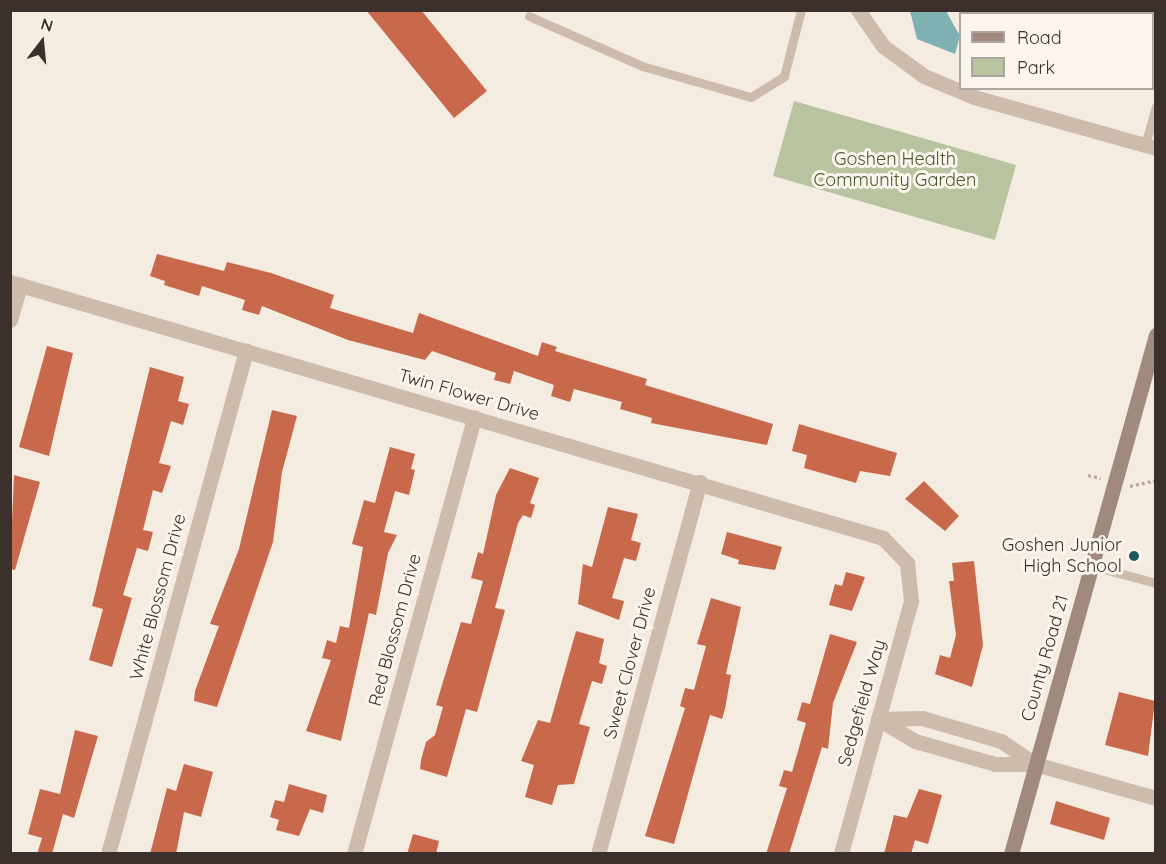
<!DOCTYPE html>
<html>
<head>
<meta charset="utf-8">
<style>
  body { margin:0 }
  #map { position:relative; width:1166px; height:864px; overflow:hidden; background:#f4ebe1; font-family:Quicksand,sans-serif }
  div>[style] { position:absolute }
  .green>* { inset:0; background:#b8c4a0 }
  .water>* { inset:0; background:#7fb0b2 }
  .building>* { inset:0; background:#c8694b }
  .path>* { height:3px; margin-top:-1.5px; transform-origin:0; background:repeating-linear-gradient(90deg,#b9a596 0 3px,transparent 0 6px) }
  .lane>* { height:9px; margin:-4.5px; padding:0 4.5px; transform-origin:4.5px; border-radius:4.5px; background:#cdbbac }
  .street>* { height:15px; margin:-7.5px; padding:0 7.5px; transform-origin:7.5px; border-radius:7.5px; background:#cdbbac }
  .secondary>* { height:15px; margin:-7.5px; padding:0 7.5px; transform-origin:7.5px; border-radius:7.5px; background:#a18a7d }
  .dots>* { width:16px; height:16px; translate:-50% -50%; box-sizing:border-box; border:3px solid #fbf5ee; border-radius:50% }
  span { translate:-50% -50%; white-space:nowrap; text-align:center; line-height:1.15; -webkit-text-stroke:6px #fbf5ee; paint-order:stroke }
  .park-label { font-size:18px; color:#4a5a2e }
  .street-label { font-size:18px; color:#3b302b }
  .poi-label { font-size:18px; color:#3b302b }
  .right { translate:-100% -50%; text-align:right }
  .frame { position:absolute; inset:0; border:12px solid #3b302b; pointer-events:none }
  .legend { position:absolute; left:959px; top:12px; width:195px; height:78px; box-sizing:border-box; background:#fbf5ee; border:2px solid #aea6a0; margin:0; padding:8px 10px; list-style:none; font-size:18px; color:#3b302b }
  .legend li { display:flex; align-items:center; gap:12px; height:30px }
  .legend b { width:30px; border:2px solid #aea6a0 }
  .north { position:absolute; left:12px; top:12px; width:60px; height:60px; -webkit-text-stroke:4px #fbf5ee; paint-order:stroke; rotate:16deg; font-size:16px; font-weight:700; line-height:24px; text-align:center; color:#3b302b }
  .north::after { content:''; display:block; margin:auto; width:21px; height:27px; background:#3b302b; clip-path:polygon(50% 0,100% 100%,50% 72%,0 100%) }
</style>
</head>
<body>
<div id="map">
  <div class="green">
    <i style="clip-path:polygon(794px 101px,1016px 165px,995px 240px,773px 176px)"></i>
  </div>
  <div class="water">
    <i style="clip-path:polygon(910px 11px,946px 11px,960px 36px,955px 54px,917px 39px)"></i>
  </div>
  <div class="building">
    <i style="clip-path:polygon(366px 10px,421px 10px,487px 91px,454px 118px)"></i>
    <i style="clip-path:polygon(157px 254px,224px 271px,227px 262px,271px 273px,334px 295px,330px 308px,413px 333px,419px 313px,538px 356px,542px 342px,557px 347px,555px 351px,647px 379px,645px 385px,773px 424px,767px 445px,651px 423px,652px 418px,620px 409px,622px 402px,574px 389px,570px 402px,551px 396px,554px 385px,514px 371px,510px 384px,494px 380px,496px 373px,432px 351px,425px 360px,348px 340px,262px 306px,259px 315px,242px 310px,245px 300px,202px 286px,199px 296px,164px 285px,165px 281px,150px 276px)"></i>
    <i style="clip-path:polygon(47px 346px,73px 353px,49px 456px,19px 447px)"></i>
    <i style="clip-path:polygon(150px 367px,184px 377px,178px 401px,189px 404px,183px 425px,171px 421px,159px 463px,171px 466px,162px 493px,153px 490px,143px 530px,153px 532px,148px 551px,137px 548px,123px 595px,132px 598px,112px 667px,89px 660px,103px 609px,92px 606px)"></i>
    <i style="clip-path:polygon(272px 410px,297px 416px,282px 472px,273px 542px,217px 707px,194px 701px,195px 691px,219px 626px,210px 624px,239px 549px)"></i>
    <i style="clip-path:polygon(799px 424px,897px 453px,890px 476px,860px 471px,856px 483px,804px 468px,807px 455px,792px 451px)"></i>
    <i style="clip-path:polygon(390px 447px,415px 454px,411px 469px,415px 470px,409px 495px,395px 491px,384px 532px,397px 535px,388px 553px,376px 615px,369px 613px,341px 741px,306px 731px,331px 660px,322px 658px,327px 640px,336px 643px,340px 626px,349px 628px,363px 547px,352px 544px,364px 500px,375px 503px)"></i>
    <i style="clip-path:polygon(510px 468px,539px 478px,530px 503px,535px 505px,531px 518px,523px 515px,518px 523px,495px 608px,505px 610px,494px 650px,477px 712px,466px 709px,447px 777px,420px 769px,421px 760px,426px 742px,435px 735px,443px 707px,436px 705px,461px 622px,471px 624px,483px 581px,471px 578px,478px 552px,483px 554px,496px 495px)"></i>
    <i style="clip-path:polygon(14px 475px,40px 482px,15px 570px,10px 569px)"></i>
    <i style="clip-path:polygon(924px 481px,959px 516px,945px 531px,905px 499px)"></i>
    <i style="clip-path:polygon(608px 507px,638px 514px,631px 540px,641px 543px,636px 561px,624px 558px,612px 598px,624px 601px,619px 620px,578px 604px,583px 564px,592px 567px)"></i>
    <i style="clip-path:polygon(727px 532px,782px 547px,775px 570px,738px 564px,739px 560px,721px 554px)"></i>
    <i style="clip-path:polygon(974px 561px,983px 645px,972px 687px,935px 674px,940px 655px,950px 658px,956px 635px,949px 581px,954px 581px,952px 563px)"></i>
    <i style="clip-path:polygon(846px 572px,865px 577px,852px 611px,829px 605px,835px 584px,842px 586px)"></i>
    <i style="clip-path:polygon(711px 598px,741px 607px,726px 674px,731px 675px,725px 709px,722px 719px,710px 715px,674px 844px,645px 836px,685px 708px,680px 706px,685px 688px,694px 690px,706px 646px,697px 644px)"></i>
    <i style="clip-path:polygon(576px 631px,604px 639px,599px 663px,607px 666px,602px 684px,592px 681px,579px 724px,590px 727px,574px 784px,558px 785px,552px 805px,525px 797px,534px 765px,521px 761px,538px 720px,550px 723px)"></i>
    <i style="clip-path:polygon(830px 634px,857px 642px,833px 703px,828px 749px,822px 747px,789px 854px,766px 854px,787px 788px,779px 786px,784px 770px,792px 772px,806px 723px,797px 720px,802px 702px,810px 704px)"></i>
    <i style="clip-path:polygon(1119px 692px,1155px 701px,1148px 756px,1105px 745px)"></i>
    <i style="clip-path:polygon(75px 730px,98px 736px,74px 818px,63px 814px,52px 854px,37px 854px,42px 838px,28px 834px,40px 789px,60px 794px)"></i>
    <i style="clip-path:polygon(184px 764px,213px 772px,201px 817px,184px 812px,176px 854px,150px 854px,167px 788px,176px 791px)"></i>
    <i style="clip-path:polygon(289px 784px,327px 795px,323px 813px,310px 809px,299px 836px,276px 830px,279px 820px,270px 817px,275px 800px,284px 802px)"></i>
    <i style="clip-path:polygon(919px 789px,942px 795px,928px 844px,915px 840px,911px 854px,884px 854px,894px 815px,907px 818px)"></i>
    <i style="clip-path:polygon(1056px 801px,1110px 818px,1104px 840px,1050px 824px)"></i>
    <i style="clip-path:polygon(413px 834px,439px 841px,436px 854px,407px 854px)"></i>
  </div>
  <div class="path">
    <i style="left:1088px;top:475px;width:13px;rotate:13deg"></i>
    <i style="left:1130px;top:486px;width:27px;rotate:-13deg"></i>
  </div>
  <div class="lane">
    <i style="left:529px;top:16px;width:124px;rotate:23.9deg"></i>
    <i style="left:642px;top:66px;width:113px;rotate:15.9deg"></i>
    <i style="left:751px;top:97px;width:39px;rotate:-32deg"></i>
    <i style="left:784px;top:76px;width:68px;rotate:-75.6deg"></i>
    <i style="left:1145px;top:145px;width:40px;rotate:-74deg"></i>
    <i style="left:1092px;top:566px;width:66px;rotate:14.9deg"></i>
  </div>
  <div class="street">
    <i style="left:858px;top:10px;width:44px;rotate:55.2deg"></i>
    <i style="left:883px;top:46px;width:51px;rotate:36.2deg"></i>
    <i style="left:924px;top:76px;width:54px;rotate:22.8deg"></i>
    <i style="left:974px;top:97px;width:189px;rotate:15.7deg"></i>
    <i style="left:10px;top:282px;width:910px;rotate:16.34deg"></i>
    <i style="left:883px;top:538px;width:35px;rotate:46deg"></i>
    <i style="left:907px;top:563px;width:38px;rotate:84deg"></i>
    <i style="left:911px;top:601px;width:263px;rotate:105.5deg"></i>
    <i style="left:10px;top:320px;width:37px;rotate:-74deg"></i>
    <i style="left:878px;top:719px;width:43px;rotate:30.7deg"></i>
    <i style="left:915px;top:741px;width:83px;rotate:16deg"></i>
    <i style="left:995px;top:764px;width:40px"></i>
    <i style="left:1035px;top:764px;width:126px;rotate:15.7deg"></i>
    <i style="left:878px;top:719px;width:44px;rotate:-1.3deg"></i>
    <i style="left:922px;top:718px;width:82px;rotate:16.2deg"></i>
    <i style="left:1001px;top:741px;width:41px;rotate:34.1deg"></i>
    <i style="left:108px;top:854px;width:522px;rotate:-74.66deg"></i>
    <i style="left:354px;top:854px;width:453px;rotate:-74.6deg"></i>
    <i style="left:598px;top:854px;width:386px;rotate:-74.7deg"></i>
  </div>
  <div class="secondary">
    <i style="left:1011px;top:854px;width:539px;rotate:-74.39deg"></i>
  </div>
  <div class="dots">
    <i style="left:1134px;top:556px;background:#1f5a5e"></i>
  </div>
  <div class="park-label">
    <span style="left:895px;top:170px">Goshen Health<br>Community Garden</span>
  </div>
  <div class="street-label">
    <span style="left:469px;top:395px;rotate:16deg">Twin Flower Drive</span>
    <span style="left:158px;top:597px;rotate:-75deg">White Blossom Drive</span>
    <span style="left:395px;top:630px;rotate:-75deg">Red Blossom Drive</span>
    <span style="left:1045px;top:658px;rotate:-74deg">County Road 21</span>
    <span style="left:630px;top:663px;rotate:-75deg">Sweet Clover Drive</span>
    <span style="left:862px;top:703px;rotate:-74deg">Sedgefield Way</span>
  </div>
  <div class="poi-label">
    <span class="right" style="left:1122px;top:556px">Goshen Junior<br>High School</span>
  </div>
  <div class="frame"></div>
  <ul class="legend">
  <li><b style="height:8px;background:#a18a7d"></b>Road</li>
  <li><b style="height:16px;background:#b8c4a0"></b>Park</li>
  </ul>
  <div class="north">N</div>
</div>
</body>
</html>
